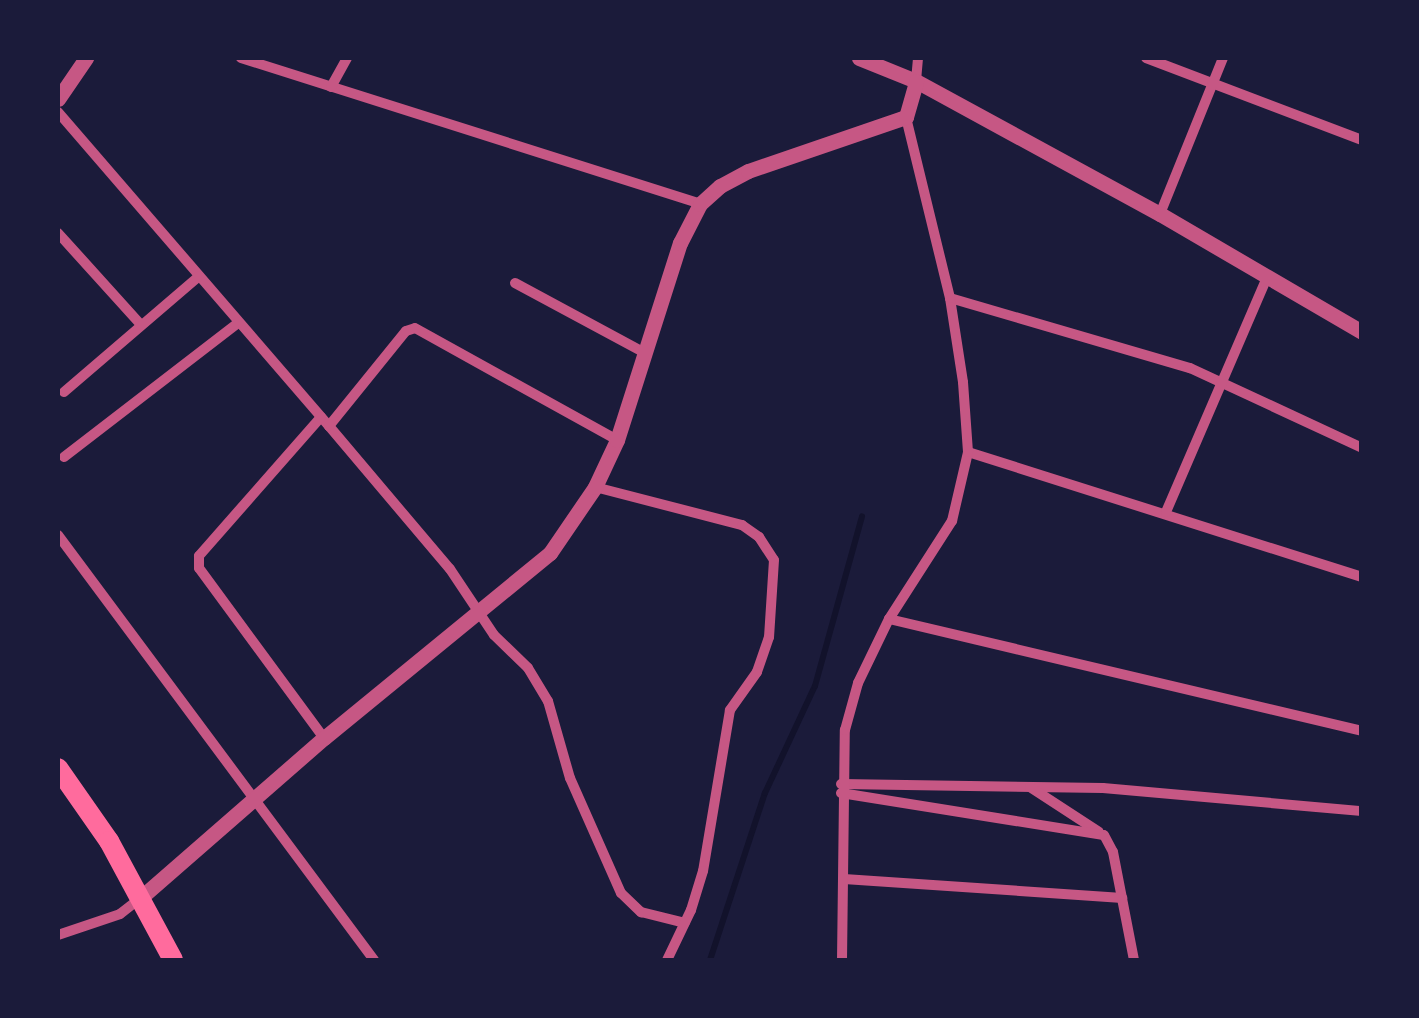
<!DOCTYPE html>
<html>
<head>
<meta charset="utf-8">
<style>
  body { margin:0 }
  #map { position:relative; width:1419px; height:1018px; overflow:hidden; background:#1b1b3a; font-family:Montserrat,sans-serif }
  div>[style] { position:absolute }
  .stream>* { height:6px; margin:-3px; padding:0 3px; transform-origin:3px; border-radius:3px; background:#12122b }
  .minor>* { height:10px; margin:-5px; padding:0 5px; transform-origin:5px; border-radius:5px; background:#c65784 }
  .tertiary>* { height:15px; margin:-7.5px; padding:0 7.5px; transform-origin:7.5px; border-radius:7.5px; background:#c65784 }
  .primary>* { height:20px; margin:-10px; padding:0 10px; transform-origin:10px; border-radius:10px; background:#ff6b9d }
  span { translate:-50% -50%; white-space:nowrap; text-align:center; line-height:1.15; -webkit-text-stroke:9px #1b1b3a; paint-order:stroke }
  .frame { position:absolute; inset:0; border:60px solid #1b1b3a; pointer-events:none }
</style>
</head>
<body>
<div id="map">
  <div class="stream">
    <i style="left:710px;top:960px;width:176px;rotate:-71.8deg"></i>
    <i style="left:765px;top:793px;width:118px;rotate:-65deg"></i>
    <i style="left:815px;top:686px;width:176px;rotate:-74.5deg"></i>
  </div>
  <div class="minor">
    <i style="left:241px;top:58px;width:482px;rotate:17.6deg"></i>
    <i style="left:1146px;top:58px;width:231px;rotate:20.8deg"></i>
    <i style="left:916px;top:81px;width:23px;rotate:-85deg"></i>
    <i style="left:331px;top:87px;width:33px;rotate:-61deg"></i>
    <i style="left:58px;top:112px;width:415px;rotate:49.2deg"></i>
    <i style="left:329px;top:426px;width:187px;rotate:49.8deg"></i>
    <i style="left:450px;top:569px;width:79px;rotate:56.3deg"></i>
    <i style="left:494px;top:635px;width:47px;rotate:44.1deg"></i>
    <i style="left:528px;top:668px;width:39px;rotate:59deg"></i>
    <i style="left:548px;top:701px;width:80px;rotate:74.1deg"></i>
    <i style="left:570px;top:778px;width:126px;rotate:66.1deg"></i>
    <i style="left:621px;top:893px;width:28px;rotate:44deg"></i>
    <i style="left:641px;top:912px;width:45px;rotate:14deg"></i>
    <i style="left:1160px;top:214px;width:168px;rotate:-68deg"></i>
    <i style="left:58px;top:233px;width:124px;rotate:47.9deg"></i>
    <i style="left:515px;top:283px;width:150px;rotate:28.3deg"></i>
    <i style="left:950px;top:298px;width:250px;rotate:16.3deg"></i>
    <i style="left:1190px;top:368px;width:190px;rotate:24.9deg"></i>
    <i style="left:64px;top:392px;width:177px;rotate:-40.6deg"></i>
    <i style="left:321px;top:417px;width:185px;rotate:131.3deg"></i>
    <i style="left:199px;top:556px;width:12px;rotate:90deg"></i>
    <i style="left:199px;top:568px;width:211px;rotate:53.7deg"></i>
    <i style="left:329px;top:426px;width:122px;rotate:-51deg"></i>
    <i style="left:406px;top:331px;width:9px;rotate:-18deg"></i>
    <i style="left:415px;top:328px;width:231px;rotate:29deg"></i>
    <i style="left:968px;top:452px;width:413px;rotate:17.6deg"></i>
    <i style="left:64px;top:457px;width:220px;rotate:-37.6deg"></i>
    <i style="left:595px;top:487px;width:152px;rotate:14.5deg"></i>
    <i style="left:742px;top:525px;width:21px;rotate:35deg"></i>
    <i style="left:759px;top:537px;width:27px;rotate:57deg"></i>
    <i style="left:774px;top:560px;width:77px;rotate:93.7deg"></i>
    <i style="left:769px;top:637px;width:37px;rotate:109deg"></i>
    <i style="left:757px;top:672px;width:47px;rotate:125.4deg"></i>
    <i style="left:730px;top:710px;width:163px;rotate:99.5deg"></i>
    <i style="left:703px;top:871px;width:41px;rotate:107.1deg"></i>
    <i style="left:691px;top:910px;width:55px;rotate:115.6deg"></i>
    <i style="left:1166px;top:512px;width:258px;rotate:-66.7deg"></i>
    <i style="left:58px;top:535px;width:530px;rotate:53.37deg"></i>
    <i style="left:889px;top:619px;width:486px;rotate:13.3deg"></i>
    <i style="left:841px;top:784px;width:262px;rotate:0.9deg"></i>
    <i style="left:1103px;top:788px;width:260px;rotate:5.1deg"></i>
    <i style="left:1030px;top:787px;width:82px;rotate:33.1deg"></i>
    <i style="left:841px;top:793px;width:266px;rotate:9.1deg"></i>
    <i style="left:1104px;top:835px;width:19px;rotate:62deg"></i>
    <i style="left:1113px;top:852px;width:110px;rotate:79deg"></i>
    <i style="left:844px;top:879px;width:279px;rotate:3.9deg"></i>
    <i style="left:58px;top:935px;width:65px;rotate:-18.7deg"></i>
    <i style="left:120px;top:914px;width:23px;rotate:-38deg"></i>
    <i style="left:842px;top:960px;width:230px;rotate:-89.3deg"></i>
    <i style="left:845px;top:730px;width:49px;rotate:-74.5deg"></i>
    <i style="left:858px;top:683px;width:71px;rotate:-64.2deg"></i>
    <i style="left:889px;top:619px;width:117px;rotate:-57.3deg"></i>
    <i style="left:952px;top:521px;width:71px;rotate:-76.9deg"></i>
    <i style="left:968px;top:452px;width:70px;rotate:-94.1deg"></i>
    <i style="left:963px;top:382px;width:85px;rotate:-98.8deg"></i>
    <i style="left:950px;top:298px;width:186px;rotate:-103.7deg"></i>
  </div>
  <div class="tertiary">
    <i style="left:859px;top:58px;width:61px;rotate:22deg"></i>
    <i style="left:916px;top:81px;width:278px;rotate:28.6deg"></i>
    <i style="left:1160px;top:214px;width:234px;rotate:30.3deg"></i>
    <i style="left:58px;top:99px;width:50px;rotate:-55.7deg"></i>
    <i style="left:138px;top:900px;width:247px;rotate:-41.1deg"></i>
    <i style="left:324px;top:738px;width:292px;rotate:-39.3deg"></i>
    <i style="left:550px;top:553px;width:80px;rotate:-55.7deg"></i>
    <i style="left:595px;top:487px;width:52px;rotate:-64.9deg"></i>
    <i style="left:617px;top:440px;width:207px;rotate:-72.3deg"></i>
    <i style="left:680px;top:243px;width:44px;rotate:-62.9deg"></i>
    <i style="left:700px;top:204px;width:27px;rotate:-42deg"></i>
    <i style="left:720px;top:186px;width:32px;rotate:-28deg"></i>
    <i style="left:748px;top:171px;width:167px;rotate:-18.9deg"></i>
    <i style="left:906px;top:117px;width:37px;rotate:-74deg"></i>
  </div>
  <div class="primary">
    <i style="left:58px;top:768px;width:89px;rotate:55.1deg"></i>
    <i style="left:109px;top:841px;width:135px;rotate:61.7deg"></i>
  </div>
  <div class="frame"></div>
</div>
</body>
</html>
